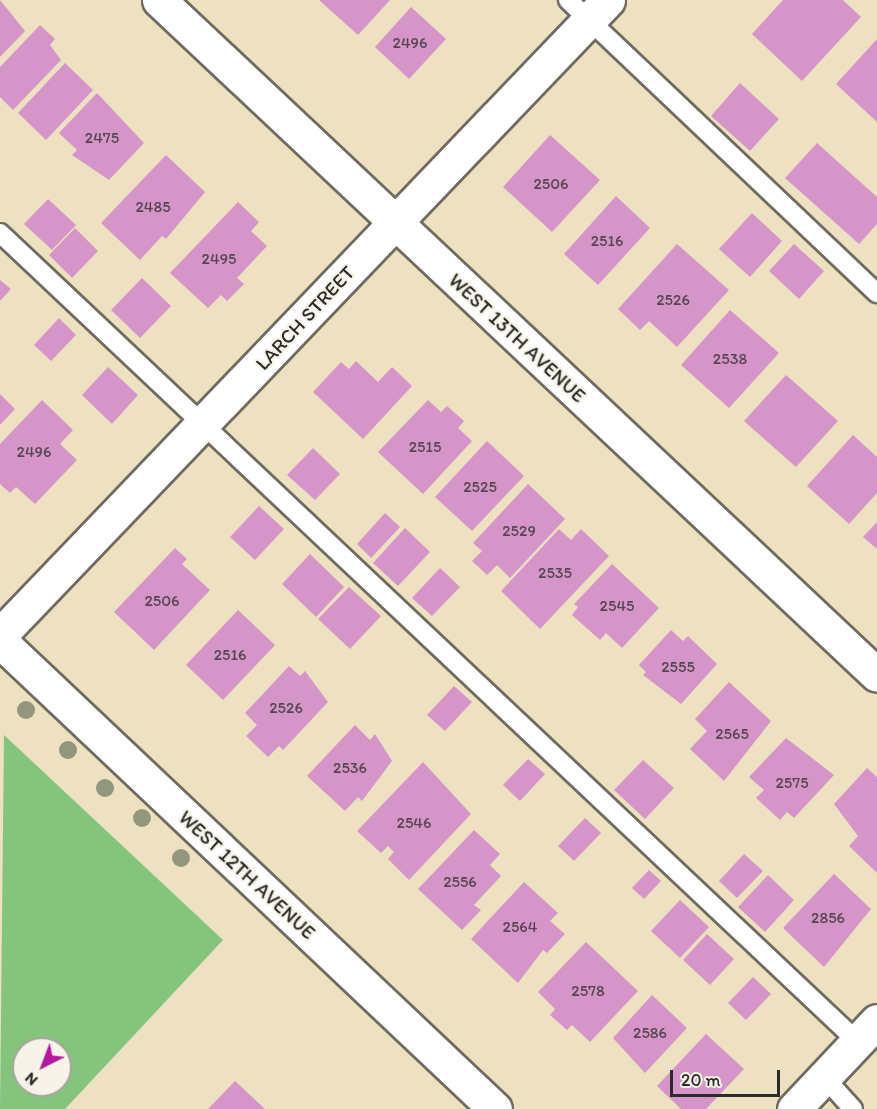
<!DOCTYPE html>
<html>
<head>
<meta charset="utf-8">
<style>
  body { margin:0 }
  #map { position:relative; width:877px; height:1109px; overflow:hidden; background:#eee1c1; font-family:Itim,sans-serif }
  div>[style] { position:absolute }
  .green>* { inset:0; background:#85c47c }
  .building>* { inset:0; background:#d695c9 }
  .roads { filter:drop-shadow(2px 0 #6f6b60) drop-shadow(-2px 0 #6f6b60) drop-shadow(0 2px #6f6b60) drop-shadow(0 -2px #6f6b60) }
  .service>* { height:18px; margin:-9px; padding:0 9px; transform-origin:9px; border-radius:9px; background:#fff }
  .minor>* { height:33px; margin:-16.5px; padding:0 16.5px; transform-origin:16.5px; border-radius:16.5px; background:#fff }
  .tertiary>* { height:33px; margin:-16.5px; padding:0 16.5px; transform-origin:16.5px; border-radius:16.5px; background:#fff }
  .trees>* { width:18px; height:18px; margin:-9px; border-radius:50%; background:#92967c }
  span { translate:-50% -50%; white-space:nowrap; text-align:center; line-height:1.15; -webkit-text-stroke:4.5px #f7f3e8; paint-order:stroke }
  .number-label { font-size:16px; color:#564652 }
  .number-label span { -webkit-text-stroke-width:0 }
  .street-label { font-size:20px; color:#2b2b2b }
  .north { position:absolute; left:12px; top:1037px; width:60px; height:60px; box-sizing:border-box; background:#f7f3e8; border:2px solid #a5a39c; border-radius:50%; rotate:222deg; font-size:16px; font-weight:700; line-height:24px; text-align:center; color:#2b2b2b }
  .north::after { content:''; display:block; margin:auto; width:21px; height:27px; background:#b5179e; clip-path:polygon(50% 0,100% 100%,50% 72%,0 100%) }
  .scale { position:absolute; left:670px; top:1070px; width:110px; height:27px; box-sizing:border-box; border:3px solid #2b2b2b; border-top:0; padding-left:8px; font-size:18px; line-height:21px; white-space:nowrap; color:#2b2b2b; -webkit-text-stroke:4px #f7f3e8; paint-order:stroke }
</style>
</head>
<body>
<div id="map">
  <div class="green">
    <i style="clip-path:polygon(evenodd,4px 735px,223px 940px,65px 1109px,0 1109px,4px 735px,24px 1049px,60px 1049px,60px 1085px,24px 1085px,24px 1049px)"></i>
  </div>
  <div class="building">
    <i style="clip-path:polygon(0 0,25px 31px,0 57px)"></i>
    <i style="clip-path:polygon(319px 0,390px 0,358px 35px)"></i>
    <i style="clip-path:polygon(783px 0,843px 0,861px 17px,802px 81px,752px 34px)"></i>
    <i style="clip-path:polygon(411px 7px,446px 39px,409px 79px,375px 47px)"></i>
    <i style="clip-path:polygon(40px 25px,55px 39px,50px 45px,61px 60px,13px 110px,0 97px,0 67px)"></i>
    <i style="clip-path:polygon(877px 39px,877px 122px,836px 84px)"></i>
    <i style="clip-path:polygon(65px 63px,93px 90px,46px 140px,18px 113px)"></i>
    <i style="clip-path:polygon(740px 83px,779px 119px,750px 151px,711px 116px)"></i>
    <i style="clip-path:polygon(97px 93px,144px 143px,109px 180px,72px 155px,77px 150px,59px 133px)"></i>
    <i style="clip-path:polygon(550px 135px,600px 180px,552px 232px,503px 187px)"></i>
    <i style="clip-path:polygon(817px 143px,877px 197px,877px 224px,859px 244px,785px 178px)"></i>
    <i style="clip-path:polygon(166px 155px,205px 192px,166px 239px,162px 236px,140px 260px,101px 223px)"></i>
    <i style="clip-path:polygon(616px 196px,650px 228px,598px 285px,564px 254px)"></i>
    <i style="clip-path:polygon(48px 199px,76px 225px,52px 250px,24px 224px)"></i>
    <i style="clip-path:polygon(238px 202px,259px 222px,251px 231px,267px 246px,237px 278px,244px 284px,227px 301px,221px 295px,208px 308px,170px 273px)"></i>
    <i style="clip-path:polygon(752px 213px,782px 241px,750px 277px,719px 249px)"></i>
    <i style="clip-path:polygon(75px 228px,98px 251px,72px 278px,49px 255px)"></i>
    <i style="clip-path:polygon(677px 244px,729px 290px,677px 347px,649px 321px,640px 330px,618px 309px)"></i>
    <i style="clip-path:polygon(794px 244px,824px 271px,799px 299px,769px 271px)"></i>
    <i style="clip-path:polygon(142px 278px,171px 306px,140px 338px,111px 310px)"></i>
    <i style="clip-path:polygon(0 280px,11px 289px,0 301px)"></i>
    <i style="clip-path:polygon(730px 310px,779px 353px,729px 408px,681px 365px)"></i>
    <i style="clip-path:polygon(59px 318px,76px 335px,51px 361px,34px 345px)"></i>
    <i style="clip-path:polygon(356px 361px,378px 382px,392px 367px,412px 386px,363px 439px,313px 392px,341px 362px,349px 369px)"></i>
    <i style="clip-path:polygon(108px 367px,138px 395px,112px 424px,82px 395px)"></i>
    <i style="clip-path:polygon(786px 375px,838px 421px,796px 467px,744px 421px)"></i>
    <i style="clip-path:polygon(0 394px,15px 409px,0 425px)"></i>
    <i style="clip-path:polygon(42px 400px,73px 430px,60px 444px,77px 460px,35px 504px,16px 487px,10px 493px,0 484px,0 444px)"></i>
    <i style="clip-path:polygon(428px 400px,441px 412px,447px 406px,464px 421px,458px 428px,472px 441px,423px 494px,378px 452px)"></i>
    <i style="clip-path:polygon(853px 435px,877px 457px,877px 493px,849px 524px,807px 486px)"></i>
    <i style="clip-path:polygon(487px 441px,524px 476px,472px 531px,435px 497px)"></i>
    <i style="clip-path:polygon(313px 448px,340px 474px,315px 500px,287px 475px)"></i>
    <i style="clip-path:polygon(528px 484px,565px 519px,510px 578px,497px 565px,487px 575px,472px 561px,482px 551px,473px 543px)"></i>
    <i style="clip-path:polygon(259px 506px,284px 529px,255px 560px,230px 537px)"></i>
    <i style="clip-path:polygon(385px 513px,400px 527px,371px 558px,357px 544px)"></i>
    <i style="clip-path:polygon(877px 522px,877px 549px,863px 537px)"></i>
    <i style="clip-path:polygon(405px 528px,430px 552px,398px 586px,373px 563px)"></i>
    <i style="clip-path:polygon(559px 529px,571px 540px,581px 529px,609px 556px,540px 629px,501px 591px)"></i>
    <i style="clip-path:polygon(175px 548px,187px 559px,182px 564px,210px 590px,154px 650px,114px 612px)"></i>
    <i style="clip-path:polygon(310px 554px,344px 587px,316px 617px,282px 584px)"></i>
    <i style="clip-path:polygon(612px 564px,659px 608px,622px 648px,606px 633px,600px 640px,572px 615px,578px 607px,574px 604px)"></i>
    <i style="clip-path:polygon(440px 568px,460px 587px,432px 616px,412px 598px)"></i>
    <i style="clip-path:polygon(349px 587px,381px 616px,350px 649px,318px 619px)"></i>
    <i style="clip-path:polygon(238px 610px,275px 645px,223px 700px,186px 665px)"></i>
    <i style="clip-path:polygon(671px 630px,683px 641px,688px 636px,717px 664px,681px 704px,643px 675px,646px 672px,639px 665px)"></i>
    <i style="clip-path:polygon(289px 666px,300px 676px,305px 671px,328px 702px,283px 750px,279px 746px,268px 757px,246px 736px,257px 725px,245px 713px)"></i>
    <i style="clip-path:polygon(729px 682px,771px 721px,724px 781px,690px 749px,707px 731px,695px 719px)"></i>
    <i style="clip-path:polygon(454px 686px,472px 702px,445px 731px,427px 715px)"></i>
    <i style="clip-path:polygon(355px 725px,370px 740px,375px 734px,392px 761px,362px 801px,358px 797px,345px 811px,307px 776px)"></i>
    <i style="clip-path:polygon(786px 738px,834px 775px,794px 818px,787px 812px,780px 820px,756px 798px,764px 790px,749px 777px)"></i>
    <i style="clip-path:polygon(528px 759px,545px 774px,520px 801px,503px 785px)"></i>
    <i style="clip-path:polygon(643px 760px,674px 788px,645px 819px,614px 790px)"></i>
    <i style="clip-path:polygon(423px 762px,471px 814px,409px 880px,388px 859px,394px 852px,388px 846px,381px 853px,357px 831px)"></i>
    <i style="clip-path:polygon(867px 768px,877px 777px,877px 873px,849px 846px,858px 836px,834px 804px)"></i>
    <i style="clip-path:polygon(585px 818px,601px 833px,574px 861px,558px 846px)"></i>
    <i style="clip-path:polygon(474px 830px,500px 854px,490px 865px,501px 876px,474px 905px,481px 910px,462px 930px,418px 889px)"></i>
    <i style="clip-path:polygon(744px 854px,763px 871px,737px 898px,719px 881px)"></i>
    <i style="clip-path:polygon(649px 870px,661px 881px,644px 899px,632px 888px)"></i>
    <i style="clip-path:polygon(834px 874px,871px 909px,824px 967px,783px 928px)"></i>
    <i style="clip-path:polygon(768px 875px,794px 900px,765px 932px,738px 907px)"></i>
    <i style="clip-path:polygon(524px 882px,558px 913px,550px 921px,565px 934px,547px 953px,543px 950px,518px 983px,471px 939px)"></i>
    <i style="clip-path:polygon(680px 900px,709px 927px,680px 958px,651px 931px)"></i>
    <i style="clip-path:polygon(707px 934px,734px 959px,710px 985px,683px 960px)"></i>
    <i style="clip-path:polygon(586px 942px,638px 991px,590px 1042px,572px 1025px,567px 1030px,550px 1015px,555px 1009px,538px 992px)"></i>
    <i style="clip-path:polygon(753px 977px,771px 994px,746px 1020px,728px 1003px)"></i>
    <i style="clip-path:polygon(652px 995px,687px 1028px,645px 1073px,613px 1038px)"></i>
    <i style="clip-path:polygon(706px 1034px,744px 1069px,706px 1109px,681px 1109px,657px 1086px)"></i>
    <i style="clip-path:polygon(235px 1081px,265px 1109px,208px 1109px)"></i>
  </div>
  <div class="roads">
    <div class="service">
      <i style="left:568px;top:0;width:426px;rotate:43.5deg"></i>
      <i style="left:0;top:233px;width:1179px;rotate:43.32deg"></i>
      <i style="left:824px;top:1077px;width:43px;rotate:47.8deg"></i>
    </div>
    <div class="minor">
      <i style="left:159px;top:0;width:985px;rotate:43.23deg"></i>
      <i style="left:0;top:635px;width:879px;rotate:-46.24deg"></i>
      <i style="left:794px;top:1109px;width:121px;rotate:-46.7deg"></i>
    </div>
    <div class="tertiary">
      <i style="left:0;top:641px;width:681px;rotate:43.39deg"></i>
    </div>
  </div>
  <div class="trees">
    <i style="left:26px;top:710px"></i>
    <i style="left:68px;top:750px"></i>
    <i style="left:105px;top:788px"></i>
    <i style="left:142px;top:818px"></i>
    <i style="left:181px;top:858px"></i>
  </div>
  <div class="number-label">
    <span style="left:410px;top:43px">2496</span>
    <span style="left:102px;top:138px">2475</span>
    <span style="left:551px;top:184px">2506</span>
    <span style="left:153px;top:207px">2485</span>
    <span style="left:607px;top:241px">2516</span>
    <span style="left:219px;top:259px">2495</span>
    <span style="left:673px;top:300px">2526</span>
    <span style="left:730px;top:359px">2538</span>
    <span style="left:425px;top:447px">2515</span>
    <span style="left:34px;top:452px">2496</span>
    <span style="left:480px;top:487px">2525</span>
    <span style="left:519px;top:531px">2529</span>
    <span style="left:555px;top:573px">2535</span>
    <span style="left:162px;top:601px">2506</span>
    <span style="left:617px;top:606px">2545</span>
    <span style="left:230px;top:655px">2516</span>
    <span style="left:678px;top:667px">2555</span>
    <span style="left:286px;top:708px">2526</span>
    <span style="left:732px;top:734px">2565</span>
    <span style="left:350px;top:768px">2536</span>
    <span style="left:792px;top:783px">2575</span>
    <span style="left:414px;top:823px">2546</span>
    <span style="left:460px;top:882px">2556</span>
    <span style="left:828px;top:918px">2856</span>
    <span style="left:520px;top:927px">2564</span>
    <span style="left:588px;top:991px">2578</span>
    <span style="left:650px;top:1033px">2586</span>
  </div>
  <div class="street-label">
    <span style="left:305px;top:318px;rotate:-47deg">LARCH STREET</span>
    <span style="left:517px;top:338px;rotate:43deg">WEST 13TH AVENUE</span>
    <span style="left:247px;top:875px;rotate:43deg">WEST 12TH AVENUE</span>
  </div>
  <div class="north">N</div>
  <div class="scale">20 m</div>
</div>
</body>
</html>
